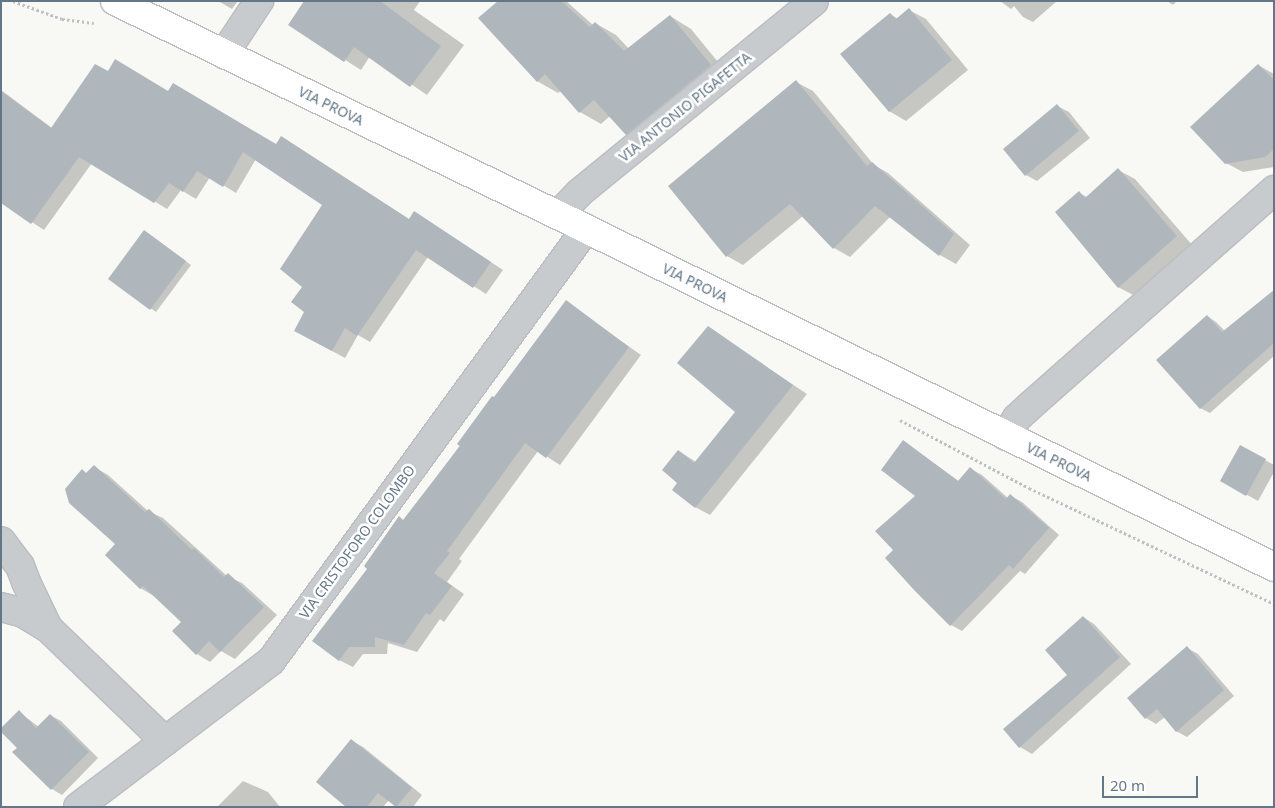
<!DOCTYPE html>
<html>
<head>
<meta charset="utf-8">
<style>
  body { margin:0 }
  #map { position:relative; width:1275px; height:808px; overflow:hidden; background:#f8f8f4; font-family:"Noto Sans",sans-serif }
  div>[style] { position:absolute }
  .shadow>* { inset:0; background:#0003 }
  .building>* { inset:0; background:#afb7bd }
  .path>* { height:3px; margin-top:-1.5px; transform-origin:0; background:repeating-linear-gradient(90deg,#bec1c3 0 2.5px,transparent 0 5px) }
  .roads { filter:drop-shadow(1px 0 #babec2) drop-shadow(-1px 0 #babec2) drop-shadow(0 1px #babec2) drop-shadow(0 -1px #babec2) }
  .minor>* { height:28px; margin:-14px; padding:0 14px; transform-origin:14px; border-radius:14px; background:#c7cbce }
  .major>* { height:28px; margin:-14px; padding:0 14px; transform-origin:14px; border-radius:14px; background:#fff }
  span { translate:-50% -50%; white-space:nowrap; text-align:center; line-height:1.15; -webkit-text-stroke:5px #fff; paint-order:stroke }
  .street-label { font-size:14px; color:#647788 }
  .frame { position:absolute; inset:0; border:2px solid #647788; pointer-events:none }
  .scale { position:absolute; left:1102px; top:776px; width:96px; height:22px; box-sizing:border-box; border:2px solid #647788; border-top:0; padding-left:6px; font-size:15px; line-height:18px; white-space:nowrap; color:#647788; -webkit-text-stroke:4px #fff; paint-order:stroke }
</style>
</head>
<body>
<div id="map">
  <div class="shadow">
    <i style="clip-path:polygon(218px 1px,238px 1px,232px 9px)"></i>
    <i style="clip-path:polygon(306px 1px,420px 1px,414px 10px,464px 45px,427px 95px,370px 56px,361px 70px,290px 25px)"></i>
    <i style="clip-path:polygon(499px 1px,566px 1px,593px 25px,595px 23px,616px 35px,629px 49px,670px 16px,691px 29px,731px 78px,647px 146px,626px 134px,610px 116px,601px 124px,580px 112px,561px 91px,558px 93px,537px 81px)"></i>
    <i style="clip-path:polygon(1000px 1px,1057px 1px,1033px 22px,1023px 17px,1014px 6px,1011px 9px)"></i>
    <i style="clip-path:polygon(1167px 1px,1177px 1px,1173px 5px)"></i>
    <i style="clip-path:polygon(909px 10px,926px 19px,968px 70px,906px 121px,889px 111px,890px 14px,898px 19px)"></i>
    <i style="clip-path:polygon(1258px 65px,1274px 74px,1274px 167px,1243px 172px,1226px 163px)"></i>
    <i style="clip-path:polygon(108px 73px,168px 92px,276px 145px,282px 137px,410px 220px,415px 212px,503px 270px,486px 294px,428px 257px,370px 342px,358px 335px,345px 358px,308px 338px,304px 287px,324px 204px,256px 159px,236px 193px,210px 177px,196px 199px,181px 190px,167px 209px,92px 163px,44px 230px,1px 202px,1px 90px,52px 128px)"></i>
    <i style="clip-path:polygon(796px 82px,813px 91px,874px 165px,888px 173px,970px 245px,956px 264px,940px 255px,891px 216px,850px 257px,834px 248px,803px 216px,743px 265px,727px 256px)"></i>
    <i style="clip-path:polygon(1057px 106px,1069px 112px,1090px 138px,1037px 181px,1026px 175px)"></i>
    <i style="clip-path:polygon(1118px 170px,1135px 179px,1193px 246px,1135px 296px,1118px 287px,1079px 193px,1087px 197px)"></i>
    <i style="clip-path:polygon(149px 234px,191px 265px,156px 312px,110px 279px)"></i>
    <i style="clip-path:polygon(1274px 297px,1274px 356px,1210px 413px,1200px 408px,1207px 316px,1216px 322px,1225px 331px)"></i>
    <i style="clip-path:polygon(566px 302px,641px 355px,560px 465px,538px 451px,459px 559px,462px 561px,447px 582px,464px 594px,444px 622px,440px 619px,417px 652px,388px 643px,387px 654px,363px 654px,353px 667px,339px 660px,404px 521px)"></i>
    <i style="clip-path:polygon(708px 328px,807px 394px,710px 515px,695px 507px,679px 482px,679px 451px,696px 462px,737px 411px)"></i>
    <i style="clip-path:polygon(903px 441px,960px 482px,971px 469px,982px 475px,1008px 498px,1011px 496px,1022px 502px,1059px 535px,1025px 574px,1020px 571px,962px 631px,951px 625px,894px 550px,917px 496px)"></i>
    <i style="clip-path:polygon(1265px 460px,1274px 465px,1274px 472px,1258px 501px,1233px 487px)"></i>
    <i style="clip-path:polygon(94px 467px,108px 475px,148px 511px,163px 518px,227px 576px,242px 583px,277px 615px,235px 659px,221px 651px,210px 662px,197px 654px,182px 622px,154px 596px,140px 588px,116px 544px,87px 474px)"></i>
    <i style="clip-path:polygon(1083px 617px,1094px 624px,1131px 664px,1032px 754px,1020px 747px,1005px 729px,1069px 675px)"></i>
    <i style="clip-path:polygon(1187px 648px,1198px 654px,1234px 696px,1187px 737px,1176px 731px,1165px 717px,1156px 724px,1146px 718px)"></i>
    <i style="clip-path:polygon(19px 712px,39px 727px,50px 715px,61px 721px,98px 758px,62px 795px,52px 789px,14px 752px,18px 748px)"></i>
    <i style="clip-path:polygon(352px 741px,363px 747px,422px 795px,413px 807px,398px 807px,389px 800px,383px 807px,348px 807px)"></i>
    <i style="clip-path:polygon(243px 781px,268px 792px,280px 807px,217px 807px)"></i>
  </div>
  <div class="building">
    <i style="clip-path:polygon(304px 1px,380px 1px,441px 46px,410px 87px,354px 47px,344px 62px,288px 25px)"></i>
    <i style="clip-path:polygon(498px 1px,561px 1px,590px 27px,595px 22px,624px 51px,670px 15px,711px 65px,626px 135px,594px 100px,579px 113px,545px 74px,537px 82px,478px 18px)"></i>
    <i style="clip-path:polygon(909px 8px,952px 60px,889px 112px,840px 54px,890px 13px,896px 19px)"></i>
    <i style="clip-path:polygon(115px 59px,168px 91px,173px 83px,276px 144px,281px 136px,409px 219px,414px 211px,491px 262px,473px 288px,416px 250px,357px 336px,345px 328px,332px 351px,294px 331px,304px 312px,291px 302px,302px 287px,280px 269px,322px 205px,243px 152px,223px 187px,197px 171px,183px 192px,169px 183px,154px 203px,79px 157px,31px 224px,1px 203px,1px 91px,51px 128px,95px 64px,108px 71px)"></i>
    <i style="clip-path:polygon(1258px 64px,1274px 80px,1274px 149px,1265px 157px,1225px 164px,1190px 127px)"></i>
    <i style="clip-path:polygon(796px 80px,867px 166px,872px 162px,954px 234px,939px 256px,875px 206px,833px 249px,790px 204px,726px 257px,668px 186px)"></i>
    <i style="clip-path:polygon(1057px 104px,1079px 131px,1025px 176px,1003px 149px)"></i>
    <i style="clip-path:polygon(1118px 168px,1177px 236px,1118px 288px,1055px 212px,1079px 191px,1085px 198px)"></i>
    <i style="clip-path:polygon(144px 230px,186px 261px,150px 310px,108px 279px)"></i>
    <i style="clip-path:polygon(1274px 290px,1274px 343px,1200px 409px,1156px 360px,1207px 315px,1222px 332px)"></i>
    <i style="clip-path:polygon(566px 300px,629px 347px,546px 458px,525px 443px,447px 551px,450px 553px,434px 573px,452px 586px,430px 615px,426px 613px,404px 645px,375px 637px,375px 647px,349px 647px,339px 661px,312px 641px,367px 569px,364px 566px,399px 516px,403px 520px,460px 446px,457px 444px,492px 396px,494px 397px)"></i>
    <i style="clip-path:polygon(708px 326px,793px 385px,695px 508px,672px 490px,677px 483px,662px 470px,678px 450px,694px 463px,735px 412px,677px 363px)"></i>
    <i style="clip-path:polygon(903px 440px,958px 481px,970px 467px,1006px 499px,1010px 494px,1049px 528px,1013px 569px,1009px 565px,950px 626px,915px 591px,885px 558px,893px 550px,875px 531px,915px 496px,881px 470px)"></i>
    <i style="clip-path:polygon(1240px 445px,1266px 459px,1246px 496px,1220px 481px)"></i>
    <i style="clip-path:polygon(94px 465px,145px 512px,149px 509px,192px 550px,194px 548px,224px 577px,228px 573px,264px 607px,220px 652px,209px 641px,196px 655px,172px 631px,181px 622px,143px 586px,140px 589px,108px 558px,105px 555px,115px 544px,69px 503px,65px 489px,82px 469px,86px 473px)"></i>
    <i style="clip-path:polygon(1083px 616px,1120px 657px,1019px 748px,1003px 729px,1067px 675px,1045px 650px)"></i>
    <i style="clip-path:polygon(1187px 646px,1224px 690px,1176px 732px,1157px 709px,1145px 719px,1127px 698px)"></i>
    <i style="clip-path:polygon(19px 710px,36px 728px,50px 714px,89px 752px,51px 790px,12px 752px,17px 748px,1px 732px,1px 728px)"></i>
    <i style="clip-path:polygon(351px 739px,412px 788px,396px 807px,378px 793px,367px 807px,346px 807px,316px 782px)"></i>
  </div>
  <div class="path">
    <i style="left:13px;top:1px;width:52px;rotate:20.2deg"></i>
    <i style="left:62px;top:19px;width:32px;rotate:7deg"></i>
    <i style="left:900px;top:420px;width:146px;rotate:27.8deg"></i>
    <i style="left:1029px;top:488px;width:271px;rotate:25.3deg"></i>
  </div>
  <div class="roads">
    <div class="minor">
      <i style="left:224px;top:54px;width:64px;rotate:-56.6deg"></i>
      <i style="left:558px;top:215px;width:30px;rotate:-46deg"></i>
      <i style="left:579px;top:193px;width:303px;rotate:-39.2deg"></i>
      <i style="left:1006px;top:436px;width:21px;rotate:-59deg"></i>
      <i style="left:1017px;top:418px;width:18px;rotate:-43deg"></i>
      <i style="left:1030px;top:406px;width:326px;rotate:-41.5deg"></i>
      <i style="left:1px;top:541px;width:31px;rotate:53deg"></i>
      <i style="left:20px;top:566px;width:17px;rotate:69deg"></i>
      <i style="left:26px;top:582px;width:51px;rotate:64.4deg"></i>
      <i style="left:1px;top:607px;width:23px;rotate:15deg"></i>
      <i style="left:23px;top:613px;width:29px;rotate:31deg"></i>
      <i style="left:48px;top:628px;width:163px;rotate:44deg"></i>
      <i style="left:78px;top:807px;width:242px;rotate:-37.1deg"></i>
      <i style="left:271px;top:661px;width:535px;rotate:-53.9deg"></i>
    </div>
    <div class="major">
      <i style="left:115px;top:1px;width:492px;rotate:25.8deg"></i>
      <i style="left:558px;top:215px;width:798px;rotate:26.18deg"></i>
    </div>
  </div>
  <div class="street-label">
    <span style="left:331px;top:106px;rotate:26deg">VIA PROVA</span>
    <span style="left:685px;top:107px;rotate:-39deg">VIA ANTONIO PIGAFETTA</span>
    <span style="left:695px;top:283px;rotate:26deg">VIA PROVA</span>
    <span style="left:1059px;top:462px;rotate:26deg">VIA PROVA</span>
    <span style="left:357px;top:542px;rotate:-54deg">VIA CRISTOFORO COLOMBO</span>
  </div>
  <div class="frame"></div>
  <div class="scale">20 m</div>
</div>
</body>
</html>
